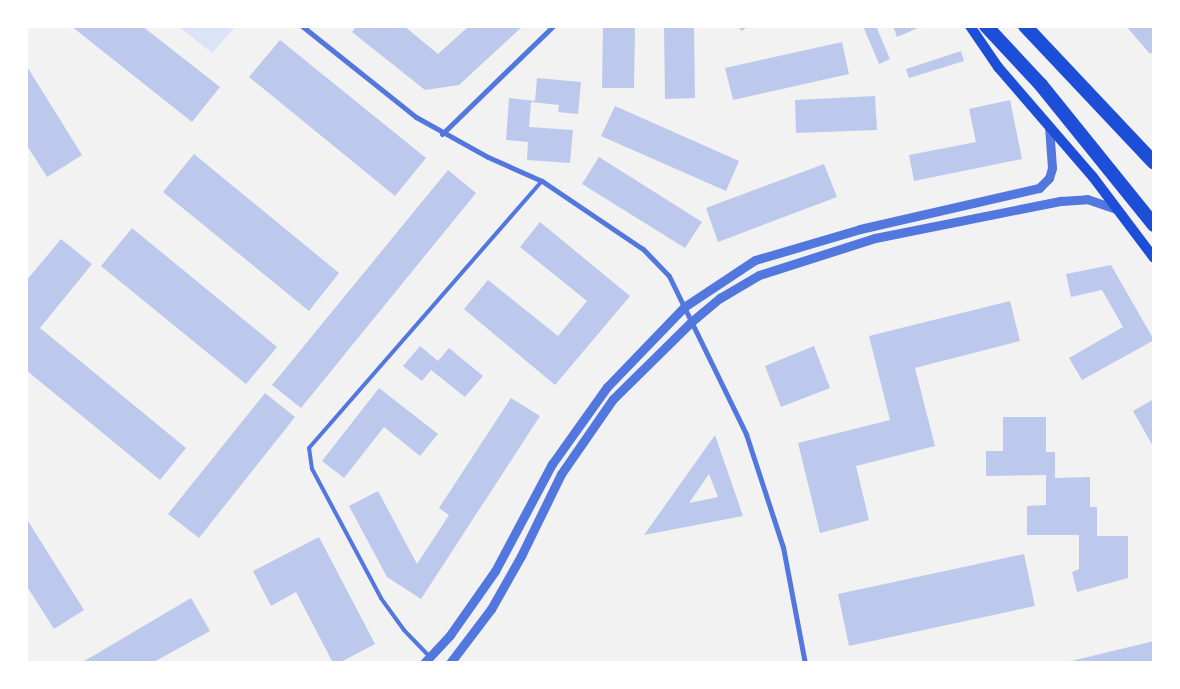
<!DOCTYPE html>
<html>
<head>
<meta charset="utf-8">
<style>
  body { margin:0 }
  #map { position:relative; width:1180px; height:689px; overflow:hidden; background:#f2f2f2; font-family:Roboto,sans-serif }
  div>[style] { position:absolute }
  .green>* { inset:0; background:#dbe4f7 }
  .building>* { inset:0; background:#bdc9ec }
  .service>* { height:4px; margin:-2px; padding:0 2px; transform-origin:2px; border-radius:2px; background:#5277de }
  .minor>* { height:5px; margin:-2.5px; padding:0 2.5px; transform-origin:2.5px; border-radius:2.5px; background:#5277de }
  .tertiary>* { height:9px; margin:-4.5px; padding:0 4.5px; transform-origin:4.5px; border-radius:4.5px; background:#5277de }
  .secondary>* { height:10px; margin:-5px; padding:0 5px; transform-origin:5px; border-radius:5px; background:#1d4ed8 }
  .trunk>* { height:14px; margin:-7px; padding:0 7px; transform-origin:7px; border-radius:7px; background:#1d4ed8 }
  span { translate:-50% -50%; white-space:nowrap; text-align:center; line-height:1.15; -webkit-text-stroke:4px #fff; paint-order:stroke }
  .frame { position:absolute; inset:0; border:28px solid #fff; pointer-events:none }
</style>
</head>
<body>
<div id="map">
  <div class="green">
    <i style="clip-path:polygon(178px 26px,236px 26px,212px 53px)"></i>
  </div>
  <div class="building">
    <i style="clip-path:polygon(71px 26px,142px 26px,220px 87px,192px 122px)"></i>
    <i style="clip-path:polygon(357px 26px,404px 26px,438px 54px,469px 26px,523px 26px,459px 85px,425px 90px,352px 32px)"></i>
    <i style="clip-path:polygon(603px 26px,635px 26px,634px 88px,602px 88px)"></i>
    <i style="clip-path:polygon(664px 26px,694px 26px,695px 98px,665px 99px)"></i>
    <i style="clip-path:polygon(737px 26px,748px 26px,742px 31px)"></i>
    <i style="clip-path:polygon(863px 26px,876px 26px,890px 59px,879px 64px)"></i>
    <i style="clip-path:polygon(893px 26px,923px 26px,897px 37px)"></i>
    <i style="clip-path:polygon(1126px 26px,1154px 26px,1154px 51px,1150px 54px)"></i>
    <i style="clip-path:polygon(280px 40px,426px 158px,395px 196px,249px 77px)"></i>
    <i style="clip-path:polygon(842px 42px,849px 74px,733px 100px,725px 68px)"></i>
    <i style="clip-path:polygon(961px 51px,964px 61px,909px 78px,906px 69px)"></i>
    <i style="clip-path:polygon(26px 65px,82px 155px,47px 177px,26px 144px)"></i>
    <i style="clip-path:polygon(537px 78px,581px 82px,578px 114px,558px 112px,559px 105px,531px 102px,529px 127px,573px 130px,570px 163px,527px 160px,528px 142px,506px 140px,509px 98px,535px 101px)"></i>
    <i style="clip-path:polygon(875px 96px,877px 130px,796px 133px,795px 100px)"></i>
    <i style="clip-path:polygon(1010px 100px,1022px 159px,914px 181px,909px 155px,976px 142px,969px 109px)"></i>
    <i style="clip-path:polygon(615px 106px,739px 161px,726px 191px,601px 136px)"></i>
    <i style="clip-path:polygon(194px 154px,339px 273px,309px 311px,163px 192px)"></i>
    <i style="clip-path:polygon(599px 157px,702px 222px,685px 248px,582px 184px)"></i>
    <i style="clip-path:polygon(824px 164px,837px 197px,718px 242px,706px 208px)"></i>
    <i style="clip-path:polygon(448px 170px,476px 193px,301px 408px,272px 385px)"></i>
    <i style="clip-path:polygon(540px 222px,630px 296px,555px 385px,464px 309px,488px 280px,558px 336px,587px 301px,520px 247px)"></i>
    <i style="clip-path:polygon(132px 228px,277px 347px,246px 384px,101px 266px)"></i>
    <i style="clip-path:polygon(61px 239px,92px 264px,40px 328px,186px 448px,160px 480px,26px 370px,26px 281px)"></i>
    <i style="clip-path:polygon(1111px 265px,1154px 340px,1082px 380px,1069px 358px,1123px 327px,1102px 290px,1071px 297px,1066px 274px)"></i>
    <i style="clip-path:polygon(1010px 301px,1020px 341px,915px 368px,935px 446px,856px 466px,869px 520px,820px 533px,798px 443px,890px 420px,869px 336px)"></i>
    <i style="clip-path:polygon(420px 346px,438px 361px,449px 348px,483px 376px,465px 397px,431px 370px,422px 381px,403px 366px)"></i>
    <i style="clip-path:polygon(814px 346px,830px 388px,781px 407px,765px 366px)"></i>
    <i style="clip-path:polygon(379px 388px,438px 434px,420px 456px,384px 427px,344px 478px,322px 461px)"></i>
    <i style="clip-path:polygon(265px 393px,295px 417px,199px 538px,168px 514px)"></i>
    <i style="clip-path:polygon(511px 398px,540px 416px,421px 599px,387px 577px,349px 506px,378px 491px,417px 564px,449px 515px,439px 508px)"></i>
    <i style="clip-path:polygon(1154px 399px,1154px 448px,1133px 411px)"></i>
    <i style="clip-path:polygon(1003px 417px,1046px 417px,1046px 452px,1055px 452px,1055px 478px,1090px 477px,1090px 507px,1097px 507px,1097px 536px,1128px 536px,1128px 578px,1077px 592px,1072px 572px,1079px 569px,1079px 535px,1027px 535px,1027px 506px,1046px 505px,1046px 475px,986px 476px,986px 451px,1003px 451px)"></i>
    <i style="clip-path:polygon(evenodd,715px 435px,743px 516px,644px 535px,715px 435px,709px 474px,718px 497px,689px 503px,709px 474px)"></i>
    <i style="clip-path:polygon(26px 518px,84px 610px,54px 629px,26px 585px)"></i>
    <i style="clip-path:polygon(319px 537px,375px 644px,339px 663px,333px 663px,296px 592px,271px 606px,253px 571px)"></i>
    <i style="clip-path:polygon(1024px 554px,1035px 606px,849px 646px,838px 594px)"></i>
    <i style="clip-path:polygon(191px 598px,210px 631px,152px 663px,81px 663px)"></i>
    <i style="clip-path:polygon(1154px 641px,1154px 663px,1067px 663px,1067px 662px)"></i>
  </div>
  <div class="service">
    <i style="left:429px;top:656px;width:36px;rotate:-134deg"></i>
    <i style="left:404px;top:630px;width:39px;rotate:-126deg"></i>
    <i style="left:381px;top:598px;width:146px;rotate:-118.1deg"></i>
    <i style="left:312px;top:469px;width:21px;rotate:-98deg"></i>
    <i style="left:309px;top:448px;width:354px;rotate:-48.9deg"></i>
  </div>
  <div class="minor">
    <i style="left:302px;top:26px;width:146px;rotate:38.6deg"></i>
    <i style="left:416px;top:117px;width:82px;rotate:29.1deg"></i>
    <i style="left:488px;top:157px;width:59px;rotate:24deg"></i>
    <i style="left:542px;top:181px;width:122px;rotate:34deg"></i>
    <i style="left:643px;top:249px;width:37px;rotate:46deg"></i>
    <i style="left:669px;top:276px;width:176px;rotate:64deg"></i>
    <i style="left:746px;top:434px;width:119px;rotate:71.9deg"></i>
    <i style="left:783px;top:547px;width:118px;rotate:79.3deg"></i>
    <i style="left:442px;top:134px;width:155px;rotate:-44.2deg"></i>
  </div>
  <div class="tertiary">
    <i style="left:424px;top:663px;width:38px;rotate:-47deg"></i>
    <i style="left:450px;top:635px;width:78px;rotate:-54.9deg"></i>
    <i style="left:495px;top:571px;width:121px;rotate:-62deg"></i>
    <i style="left:552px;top:464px;width:95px;rotate:-54.5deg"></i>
    <i style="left:607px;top:387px;width:111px;rotate:-46.1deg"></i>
    <i style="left:684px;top:307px;width:85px;rotate:-33.5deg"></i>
    <i style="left:755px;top:260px;width:109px;rotate:-16.4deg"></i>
    <i style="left:860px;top:229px;width:184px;rotate:-12.9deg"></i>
    <i style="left:1039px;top:188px;width:14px;rotate:-45deg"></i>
    <i style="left:1049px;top:178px;width:10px;rotate:-73deg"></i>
    <i style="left:1052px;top:168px;width:42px;rotate:-94.1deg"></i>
    <i style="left:450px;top:663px;width:68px;rotate:-52.8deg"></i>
    <i style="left:491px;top:609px;width:61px;rotate:-60.5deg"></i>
    <i style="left:521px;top:556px;width:91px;rotate:-64deg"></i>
    <i style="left:561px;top:474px;width:91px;rotate:-55.3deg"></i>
    <i style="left:613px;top:399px;width:110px;rotate:-44.6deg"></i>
    <i style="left:691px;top:322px;width:38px;rotate:-40deg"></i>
    <i style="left:720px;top:298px;width:45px;rotate:-30.5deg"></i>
    <i style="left:759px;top:275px;width:122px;rotate:-17.7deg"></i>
    <i style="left:875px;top:238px;width:190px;rotate:-11.3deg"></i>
    <i style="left:1061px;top:201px;width:26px;rotate:-4deg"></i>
    <i style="left:1087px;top:199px;width:31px;rotate:19deg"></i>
  </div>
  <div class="secondary">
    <i style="left:970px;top:26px;width:50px;rotate:55.7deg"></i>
    <i style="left:998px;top:67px;width:145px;rotate:49.2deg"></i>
    <i style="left:1093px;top:177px;width:101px;rotate:53deg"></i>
  </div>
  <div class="trunk">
    <i style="left:986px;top:26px;width:81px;rotate:47deg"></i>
    <i style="left:1041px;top:85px;width:180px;rotate:51.1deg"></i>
    <i style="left:1025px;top:26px;width:188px;rotate:46.7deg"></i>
  </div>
  <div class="frame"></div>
</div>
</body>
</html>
